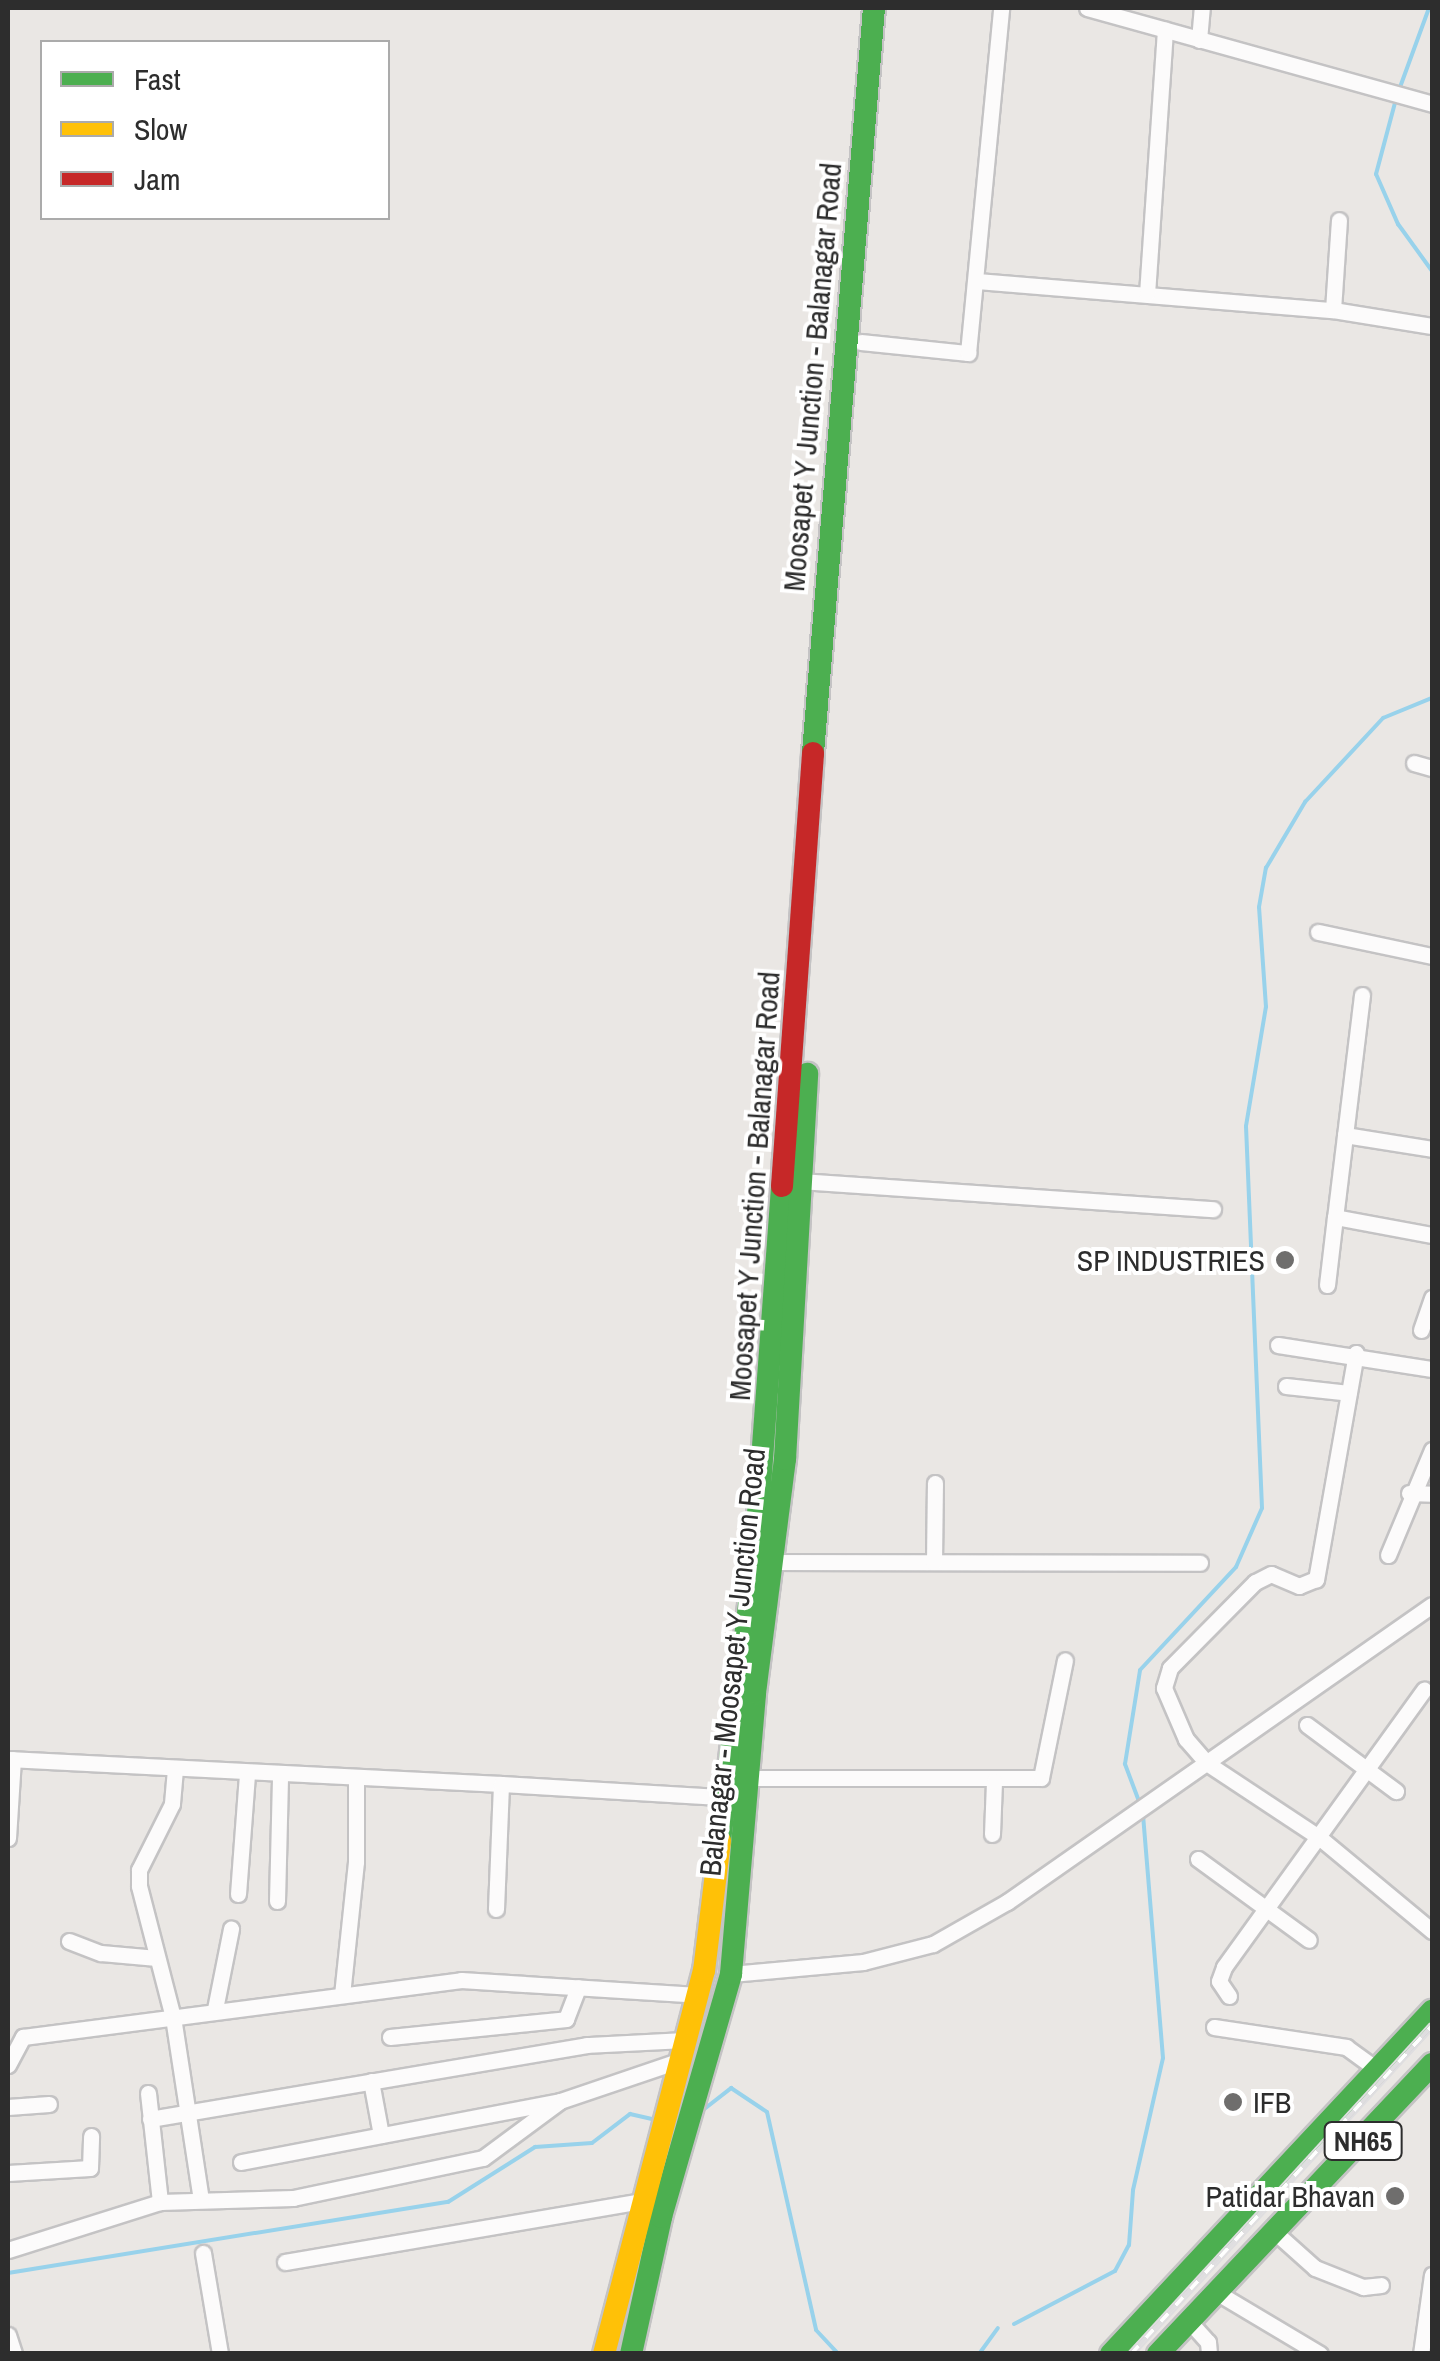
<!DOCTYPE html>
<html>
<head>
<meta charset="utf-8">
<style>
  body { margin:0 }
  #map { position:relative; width:1440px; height:2361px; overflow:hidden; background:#eae7e4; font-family:"Archivo Narrow",sans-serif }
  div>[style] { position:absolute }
  .stream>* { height:4px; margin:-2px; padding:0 2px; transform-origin:2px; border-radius:2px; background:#98d2eb }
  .roads { filter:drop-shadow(2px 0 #c4c3c4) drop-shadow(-2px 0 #c4c3c4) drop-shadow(0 2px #c4c3c4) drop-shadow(0 -2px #c4c3c4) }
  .street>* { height:15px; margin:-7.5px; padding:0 7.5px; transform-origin:7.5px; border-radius:7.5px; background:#fcfbfb }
  .fast>* { height:22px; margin:-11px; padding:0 11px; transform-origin:11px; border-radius:11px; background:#4caf50 }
  .slow>* { height:22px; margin:-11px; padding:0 11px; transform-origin:11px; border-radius:11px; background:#ffc107 }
  .jam>* { height:22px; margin:-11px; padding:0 11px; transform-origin:11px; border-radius:11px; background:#c62828 }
  .rail>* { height:8px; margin-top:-4px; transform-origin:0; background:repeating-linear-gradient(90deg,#fff 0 11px,#dfdee0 0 22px); box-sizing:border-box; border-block:2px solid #dfdee0 }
  .dots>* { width:28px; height:28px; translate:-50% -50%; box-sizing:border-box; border:5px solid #fff; border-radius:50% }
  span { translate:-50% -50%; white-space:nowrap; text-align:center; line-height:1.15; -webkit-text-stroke:8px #fff; paint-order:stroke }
  .shield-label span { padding:2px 8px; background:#fff; border:2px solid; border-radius:8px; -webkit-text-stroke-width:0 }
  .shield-label { font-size:28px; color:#2d2d2d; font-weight:700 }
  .street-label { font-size:30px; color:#2d2d2d }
  .poi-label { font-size:30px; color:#2d2d2d }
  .right { translate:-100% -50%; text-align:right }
  .left { translate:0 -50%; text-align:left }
  .frame { position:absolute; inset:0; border:10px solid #2d2d2d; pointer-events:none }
  .legend { position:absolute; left:40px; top:40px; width:350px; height:180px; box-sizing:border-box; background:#fff; border:2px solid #ababab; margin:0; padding:12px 18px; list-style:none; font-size:30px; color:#2d2d2d }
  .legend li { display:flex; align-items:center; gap:20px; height:50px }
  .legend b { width:50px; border:2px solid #ababab }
</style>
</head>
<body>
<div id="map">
  <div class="stream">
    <i style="left:1399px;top:90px;width:87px;rotate:-69.9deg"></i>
    <i style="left:1396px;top:99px;width:78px;rotate:104.9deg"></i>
    <i style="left:1376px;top:174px;width:55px;rotate:66.3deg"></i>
    <i style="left:1398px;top:224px;width:58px;rotate:54.1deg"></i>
    <i style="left:1140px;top:1804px;width:43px;rotate:-110.6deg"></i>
    <i style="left:1125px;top:1764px;width:95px;rotate:-80.9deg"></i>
    <i style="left:1140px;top:1670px;width:141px;rotate:-47deg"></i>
    <i style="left:1236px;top:1567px;width:64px;rotate:-66.2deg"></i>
    <i style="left:1262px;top:1508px;width:382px;rotate:-92.4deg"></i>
    <i style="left:1246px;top:1126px;width:121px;rotate:-80.5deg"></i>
    <i style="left:1266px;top:1007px;width:100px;rotate:-94deg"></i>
    <i style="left:1259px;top:907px;width:40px;rotate:-80deg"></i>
    <i style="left:1266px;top:868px;width:77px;rotate:-59.4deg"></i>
    <i style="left:1305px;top:802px;width:115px;rotate:-47.1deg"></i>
    <i style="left:1383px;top:718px;width:53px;rotate:-22.2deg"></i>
    <i style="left:703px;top:2110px;width:36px;rotate:-38deg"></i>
    <i style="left:731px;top:2088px;width:43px;rotate:33.7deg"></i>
    <i style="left:767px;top:2112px;width:223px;rotate:77.3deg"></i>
    <i style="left:816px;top:2330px;width:33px;rotate:47deg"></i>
    <i style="left:8px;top:2273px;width:446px;rotate:-9.2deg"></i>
    <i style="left:448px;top:2202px;width:103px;rotate:-32.3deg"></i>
    <i style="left:535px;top:2147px;width:57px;rotate:-4deg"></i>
    <i style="left:592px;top:2143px;width:48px;rotate:-37.3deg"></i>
    <i style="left:630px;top:2114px;width:27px;rotate:13deg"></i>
    <i style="left:1014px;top:2324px;width:114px;rotate:-27.7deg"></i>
    <i style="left:1115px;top:2271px;width:30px;rotate:-62deg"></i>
    <i style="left:1129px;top:2245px;width:55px;rotate:-85.8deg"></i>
    <i style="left:1133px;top:2190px;width:135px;rotate:-77.2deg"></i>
    <i style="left:1163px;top:2058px;width:246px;rotate:-94.7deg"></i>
    <i style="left:979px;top:2354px;width:32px;rotate:-54deg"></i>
  </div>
  <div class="roads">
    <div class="street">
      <i style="left:1087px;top:8px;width:358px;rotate:15.5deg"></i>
      <i style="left:1199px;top:40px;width:32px;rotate:-85deg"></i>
      <i style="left:977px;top:281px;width:357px;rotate:4.7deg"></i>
      <i style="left:1333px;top:310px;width:100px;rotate:9.2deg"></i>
      <i style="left:1147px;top:294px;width:265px;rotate:-86.1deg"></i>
      <i style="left:1333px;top:310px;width:90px;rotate:-86.2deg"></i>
      <i style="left:861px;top:342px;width:108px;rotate:5.9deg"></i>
      <i style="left:968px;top:353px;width:347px;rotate:-84.5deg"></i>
      <i style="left:1414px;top:763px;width:19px;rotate:16deg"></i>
      <i style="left:1318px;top:932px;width:116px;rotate:11.9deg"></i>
      <i style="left:1362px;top:995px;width:224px;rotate:96.9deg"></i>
      <i style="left:1335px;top:1217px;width:99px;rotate:10.5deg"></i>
      <i style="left:1345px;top:1135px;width:88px;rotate:9.1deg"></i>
      <i style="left:800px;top:1181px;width:414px;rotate:3.9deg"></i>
      <i style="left:1327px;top:1285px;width:68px;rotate:-83.3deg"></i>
      <i style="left:1421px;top:1330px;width:34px;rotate:-71deg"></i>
      <i style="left:1278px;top:1345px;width:156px;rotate:8.9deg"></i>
      <i style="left:1356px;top:1353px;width:230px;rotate:100deg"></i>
      <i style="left:1316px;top:1579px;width:18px;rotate:158deg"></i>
      <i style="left:1299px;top:1586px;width:30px;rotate:-157deg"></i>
      <i style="left:1271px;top:1574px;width:18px;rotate:153deg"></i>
      <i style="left:1255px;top:1582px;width:121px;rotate:134.7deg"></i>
      <i style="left:1170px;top:1668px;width:21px;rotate:107deg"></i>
      <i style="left:1164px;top:1688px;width:56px;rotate:66.7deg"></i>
      <i style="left:1186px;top:1739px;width:33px;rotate:49deg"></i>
      <i style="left:1208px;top:1764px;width:134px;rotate:33.5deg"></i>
      <i style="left:1320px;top:1838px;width:146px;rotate:39.7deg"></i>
      <i style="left:1286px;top:1386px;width:63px;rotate:6.3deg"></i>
      <i style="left:1409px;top:1493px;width:23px;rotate:2deg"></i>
      <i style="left:1388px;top:1555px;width:114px;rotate:-67.3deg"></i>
      <i style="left:771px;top:1562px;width:429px;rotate:0.1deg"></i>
      <i style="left:934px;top:1562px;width:79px;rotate:-89.3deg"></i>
      <i style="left:1307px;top:1725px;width:111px;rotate:36.6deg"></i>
      <i style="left:8px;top:1759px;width:494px;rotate:2.9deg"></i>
      <i style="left:175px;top:1769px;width:35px;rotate:95deg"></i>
      <i style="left:172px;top:1804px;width:74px;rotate:116.6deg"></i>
      <i style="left:139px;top:1870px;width:16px;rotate:90deg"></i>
      <i style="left:139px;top:1886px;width:135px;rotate:75.5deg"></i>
      <i style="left:173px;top:2017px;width:184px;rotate:81.3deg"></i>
      <i style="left:746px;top:1778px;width:295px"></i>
      <i style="left:1041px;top:1778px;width:120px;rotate:-78.5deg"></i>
      <i style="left:992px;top:1834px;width:53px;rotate:-87.8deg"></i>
      <i style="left:8px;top:1838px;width:79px;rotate:-86.4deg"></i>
      <i style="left:1198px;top:1859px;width:137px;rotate:36.1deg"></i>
      <i style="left:238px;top:1894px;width:121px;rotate:-85.7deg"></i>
      <i style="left:277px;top:1901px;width:126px;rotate:-88.6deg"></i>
      <i style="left:496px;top:1909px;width:125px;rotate:-87.7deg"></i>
      <i style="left:501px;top:1784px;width:220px;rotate:3.4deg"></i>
      <i style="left:69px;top:1941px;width:34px;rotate:21deg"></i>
      <i style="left:101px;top:1953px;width:56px;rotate:5.1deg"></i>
      <i style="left:731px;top:1974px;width:133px;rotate:-5.2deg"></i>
      <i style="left:863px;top:1962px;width:72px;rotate:-14.4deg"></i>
      <i style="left:933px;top:1944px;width:85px;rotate:-29.6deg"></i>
      <i style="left:1007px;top:1902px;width:518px;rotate:-34.95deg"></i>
      <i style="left:342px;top:1995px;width:134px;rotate:-84deg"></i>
      <i style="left:356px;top:1862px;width:83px;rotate:-90deg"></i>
      <i style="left:1229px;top:1996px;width:18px;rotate:-124deg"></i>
      <i style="left:1219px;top:1981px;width:15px;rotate:-70deg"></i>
      <i style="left:1224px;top:1967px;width:342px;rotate:-54.2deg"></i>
      <i style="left:215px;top:2009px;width:82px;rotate:-78.7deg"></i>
      <i style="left:1214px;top:2027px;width:134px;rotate:8.6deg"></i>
      <i style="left:1346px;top:2047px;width:39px;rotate:36deg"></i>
      <i style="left:390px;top:2037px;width:177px;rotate:-5.8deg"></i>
      <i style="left:566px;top:2019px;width:34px;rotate:-69deg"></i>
      <i style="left:8px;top:2065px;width:32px;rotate:-62deg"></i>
      <i style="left:23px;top:2037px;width:442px;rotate:-7.4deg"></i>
      <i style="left:461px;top:1980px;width:237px;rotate:3.6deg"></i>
      <i style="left:371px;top:2081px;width:55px;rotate:79.5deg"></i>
      <i style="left:148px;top:2093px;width:110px;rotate:83.7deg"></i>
      <i style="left:8px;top:2107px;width:41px;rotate:-4.2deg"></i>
      <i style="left:150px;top:2119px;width:443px;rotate:-9.6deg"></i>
      <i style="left:587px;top:2045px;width:100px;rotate:-2.9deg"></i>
      <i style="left:241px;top:2162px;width:322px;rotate:-10.8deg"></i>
      <i style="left:8px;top:2173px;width:82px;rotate:-3.5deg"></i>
      <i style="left:90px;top:2168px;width:32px;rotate:-88deg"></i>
      <i style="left:1277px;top:2234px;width:51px;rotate:41.8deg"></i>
      <i style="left:1315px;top:2268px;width:52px;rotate:21.6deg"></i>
      <i style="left:1363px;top:2287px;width:18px;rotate:-6deg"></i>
      <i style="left:8px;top:2250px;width:159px;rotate:-17.5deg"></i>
      <i style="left:160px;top:2202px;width:133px;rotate:-1.7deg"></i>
      <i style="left:293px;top:2198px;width:194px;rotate:-11.9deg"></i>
      <i style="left:483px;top:2158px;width:96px;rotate:-36.5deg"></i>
      <i style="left:560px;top:2101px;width:128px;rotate:-18.7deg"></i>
      <i style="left:203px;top:2253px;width:102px;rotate:80.4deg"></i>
      <i style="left:285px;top:2262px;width:361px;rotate:-9.7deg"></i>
      <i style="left:1216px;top:2292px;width:121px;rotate:30.8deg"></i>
      <i style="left:1188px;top:2320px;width:30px;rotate:48deg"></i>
      <i style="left:1208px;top:2342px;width:12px;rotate:85deg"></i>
      <i style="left:8px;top:2335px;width:20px;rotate:72deg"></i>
      <i style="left:1421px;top:2354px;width:80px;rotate:-82.1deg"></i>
    </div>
    <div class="fast">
      <i style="left:813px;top:753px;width:747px;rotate:-85.32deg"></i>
      <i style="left:720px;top:1841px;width:288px;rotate:-83deg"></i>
      <i style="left:755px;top:1555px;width:370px;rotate:-85.8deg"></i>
      <i style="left:631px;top:2354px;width:140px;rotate:-77.6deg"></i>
      <i style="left:661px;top:2217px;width:253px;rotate:-73.9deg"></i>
      <i style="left:731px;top:1974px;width:282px;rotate:-85.1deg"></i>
      <i style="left:755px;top:1693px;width:236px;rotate:-82.7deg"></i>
      <i style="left:785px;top:1459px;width:386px;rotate:-86.7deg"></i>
      <i style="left:1111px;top:2354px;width:470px;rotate:-46.9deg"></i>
      <i style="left:1158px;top:2354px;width:399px;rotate:-46.6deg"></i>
    </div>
    <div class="slow">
      <i style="left:604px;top:2354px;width:396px;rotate:-75.4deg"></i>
      <i style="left:704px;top:1971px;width:131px;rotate:-83deg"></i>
    </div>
    <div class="jam">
      <i style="left:782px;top:1186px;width:434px;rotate:-85.9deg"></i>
    </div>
  </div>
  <div class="rail">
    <i style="left:1131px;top:2354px;width:446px;rotate:-47.5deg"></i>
  </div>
  <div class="dots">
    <i style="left:1285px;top:1260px;background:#6f6e6d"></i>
    <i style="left:1233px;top:2102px;background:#6f6e6d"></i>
    <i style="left:1395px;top:2196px;background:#6f6e6d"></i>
  </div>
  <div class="shield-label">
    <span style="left:1363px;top:2141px">NH65</span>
  </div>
  <div class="street-label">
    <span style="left:812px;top:377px;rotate:-85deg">Moosapet Y Junction - Balanagar Road</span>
    <span style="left:754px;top:1186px;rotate:-86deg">Moosapet Y Junction - Balanagar Road</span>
    <span style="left:732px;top:1662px;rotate:-84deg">Balanagar - Moosapet Y Junction Road</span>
  </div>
  <div class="poi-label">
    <span class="right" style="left:1265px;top:1260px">SP INDUSTRIES</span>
    <span class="left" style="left:1253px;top:2102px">IFB</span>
    <span class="right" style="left:1375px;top:2196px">Patidar Bhavan</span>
  </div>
  <div class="frame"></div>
  <ul class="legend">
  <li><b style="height:12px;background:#4caf50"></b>Fast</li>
  <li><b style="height:12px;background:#ffc107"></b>Slow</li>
  <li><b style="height:12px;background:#c62828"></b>Jam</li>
  </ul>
</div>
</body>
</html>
